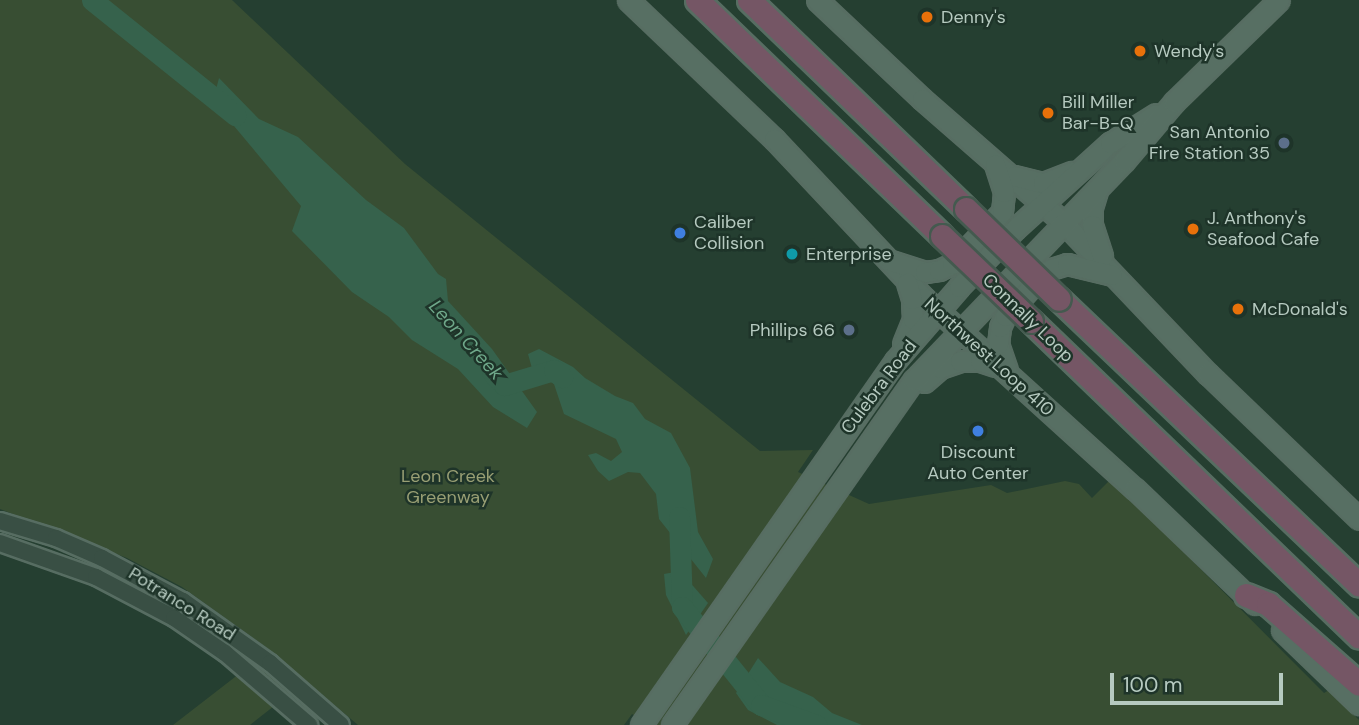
<!DOCTYPE html>
<html>
<head>
<meta charset="utf-8">
<style>
  body { margin:0 }
  #map { position:relative; width:1359px; height:725px; overflow:hidden; background:#253f31; font-family:"DM Sans",sans-serif }
  div>[style] { position:absolute }
  .green>* { inset:0; background:#384e33 }
  .water>* { inset:0; background:#36624c }
  .river>* { height:21px; margin:-10.5px; padding:0 10.5px; transform-origin:10.5px; border-radius:10.5px; background:#36624c }
  .roads { filter:drop-shadow(2px 0 #576d62) drop-shadow(-2px 0 #576d62) drop-shadow(0 2px #576d62) drop-shadow(0 -2px #576d62) }
  .minor>* { height:16px; margin:-8px; padding:0 8px; transform-origin:8px; border-radius:8px; background:#394f44 }
  .major>* { height:19px; margin:-9.5px; padding:0 9.5px; transform-origin:9.5px; border-radius:9.5px; background:#576f63 }
  .highway>* { height:23px; margin:-11.5px; padding:0 11.5px; transform-origin:11.5px; border-radius:11.5px; background:#755665 }
  .bridges { filter:drop-shadow(2px 0 #445a4f) drop-shadow(-2px 0 #445a4f) drop-shadow(0 2px #445a4f) drop-shadow(0 -2px #445a4f) }
  .highway-bridge>* { height:23px; margin:-11.5px; padding:0 11.5px; transform-origin:11.5px; border-radius:11.5px; background:#755665 }
  .dots>* { width:19px; height:19px; translate:-50% -50%; box-sizing:border-box; border:4px solid #1e3429; border-radius:50% }
  span { translate:-50% -50%; white-space:nowrap; text-align:center; line-height:1.15; -webkit-text-stroke:5px #1e3429; paint-order:stroke }
  .poi-label { font-size:18px; color:#b6cac0 }
  .left { translate:0 -50%; text-align:left }
  .right { translate:-100% -50%; text-align:right }
  .street-label { font-size:18px; color:#b6cac0 }
  .park-label { font-size:18px; color:#999f74 }
  .water-label { font-size:19px; color:#6fa88a; font-style:italic }
  .scale { position:absolute; left:1110px; top:673px; width:173px; height:32px; box-sizing:border-box; border:4px solid #b6cac0; border-top:0; padding-left:9px; font-size:21px; line-height:24px; white-space:nowrap; color:#b6cac0; -webkit-text-stroke:5px #1e3429; paint-order:stroke }
</style>
</head>
<body>
<div id="map">
  <div class="green">
    <i style="clip-path:polygon(0 0,232px 0,405px 164px,760px 451px,813px 450px,798px 472px,869px 504px,991px 485px,1007px 493px,1065px 481px,1079px 484px,1092px 498px,1111px 479px,1324px 693px,1329px 690px,1359px 720px,1359px 725px,649px 725px,632px 714px,624px 725px,358px 725px,306px 681px,250px 725px,173px 725px,270px 650px,182px 587px,127px 558px,0 509px)"></i>
  </div>
  <div class="water">
    <i style="clip-path:polygon(219px 78px,259px 119px,298px 137px,366px 200px,404px 228px,438px 274px,446px 279px,448px 301px,492px 349px,537px 412px,527px 428px,493px 407px,458px 369px,412px 340px,389px 317px,352px 292px,292px 231px,301px 206px,213px 101px)"></i>
    <i style="clip-path:polygon(539px 349px,573px 367px,585px 378px,615px 396px,633px 403px,645px 419px,671px 433px,690px 468px,698px 532px,713px 559px,706px 578px,659px 519px,656px 494px,640px 473px,628px 472px,609px 481px,598px 471px,588px 455px,596px 453px,611px 461px,622px 452px,616px 439px,564px 414px,554px 384px,533px 372px,528px 354px)"></i>
    <i style="clip-path:polygon(680px 571px,708px 603px,686px 635px,666px 595px,664px 574px)"></i>
    <i style="clip-path:polygon(758px 658px,780px 682px,813px 697px,832px 713px,862px 725px,777px 725px,748px 710px,736px 693px)"></i>
  </div>
  <div class="river">
    <i style="left:92px;top:0;width:184px;rotate:38.8deg"></i>
    <i style="left:492px;top:372px;width:18px;rotate:47deg"></i>
    <i style="left:504px;top:385px;width:52px;rotate:-16.7deg"></i>
    <i style="left:554px;top:370px;width:11px;rotate:41deg"></i>
    <i style="left:679px;top:517px;width:90px;rotate:88.1deg"></i>
    <i style="left:682px;top:607px;width:126px;rotate:51.1deg"></i>
    <i style="left:761px;top:705px;width:59px;rotate:20deg"></i>
  </div>
  <div class="roads">
    <div class="minor">
      <i style="left:0;top:521px;width:59px;rotate:16.9deg"></i>
      <i style="left:56px;top:538px;width:50px;rotate:23.5deg"></i>
      <i style="left:102px;top:558px;width:92px;rotate:28deg"></i>
      <i style="left:183px;top:601px;width:107px;rotate:35.5deg"></i>
      <i style="left:270px;top:663px;width:94px;rotate:41.1deg"></i>
      <i style="left:0;top:543px;width:102px;rotate:19.5deg"></i>
      <i style="left:96px;top:577px;width:88px;rotate:27.7deg"></i>
      <i style="left:174px;top:618px;width:62px;rotate:34.5deg"></i>
      <i style="left:225px;top:653px;width:111px;rotate:40.6deg"></i>
    </div>
    <div class="major">
      <i style="left:628px;top:0;width:202px;rotate:43.6deg"></i>
      <i style="left:774px;top:139px;width:219px;rotate:46.7deg"></i>
      <i style="left:924px;top:298px;width:285px;rotate:42.2deg"></i>
      <i style="left:1135px;top:489px;width:166px;rotate:43.8deg"></i>
      <i style="left:817px;top:0;width:144px;rotate:43.3deg"></i>
      <i style="left:922px;top:99px;width:189px;rotate:41.1deg"></i>
      <i style="left:1064px;top:223px;width:209px;rotate:46.4deg"></i>
      <i style="left:1208px;top:374px;width:209px;rotate:43.8deg"></i>
      <i style="left:1014px;top:176px;width:30px;rotate:14deg"></i>
      <i style="left:1043px;top:183px;width:31px;rotate:-21deg"></i>
      <i style="left:1097px;top:191px;width:17px;rotate:107deg"></i>
      <i style="left:1092px;top:207px;width:18px;rotate:90deg"></i>
      <i style="left:1092px;top:225px;width:33px;rotate:72deg"></i>
      <i style="left:891px;top:261px;width:36px;rotate:18deg"></i>
      <i style="left:925px;top:272px;width:14px;rotate:-8deg"></i>
      <i style="left:939px;top:270px;width:14px;rotate:-25deg"></i>
      <i style="left:952px;top:264px;width:72px;rotate:-46.1deg"></i>
      <i style="left:1002px;top:212px;width:20px;rotate:-84deg"></i>
      <i style="left:1004px;top:192px;width:29px;rotate:-108deg"></i>
      <i style="left:903px;top:344px;width:27px;rotate:-68deg"></i>
      <i style="left:913px;top:319px;width:20px;rotate:-93deg"></i>
      <i style="left:912px;top:299px;width:17px;rotate:-107deg"></i>
      <i style="left:1007px;top:370px;width:28px;rotate:-109deg"></i>
      <i style="left:998px;top:344px;width:17px;rotate:-83deg"></i>
      <i style="left:1000px;top:327px;width:12px;rotate:-66deg"></i>
      <i style="left:1005px;top:316px;width:52px;rotate:-48.1deg"></i>
      <i style="left:1040px;top:277px;width:14px;rotate:-36deg"></i>
      <i style="left:1051px;top:269px;width:17px;rotate:-17deg"></i>
      <i style="left:1067px;top:264px;width:46px;rotate:13.7deg"></i>
      <i style="left:924px;top:382px;width:21px;rotate:-41deg"></i>
      <i style="left:940px;top:368px;width:21px;rotate:-19deg"></i>
      <i style="left:960px;top:361px;width:20px"></i>
      <i style="left:980px;top:361px;width:16px;rotate:18deg"></i>
      <i style="left:1282px;top:630px;width:107px;rotate:43.9deg"></i>
      <i style="left:641px;top:725px;width:444px;rotate:-55.1deg"></i>
      <i style="left:895px;top:361px;width:98px;rotate:-49.1deg"></i>
      <i style="left:959px;top:287px;width:81px;rotate:-46deg"></i>
      <i style="left:1015px;top:229px;width:128px;rotate:-42.2deg"></i>
      <i style="left:1110px;top:143px;width:54px;rotate:-32.2deg"></i>
      <i style="left:672px;top:725px;width:421px;rotate:-55deg"></i>
      <i style="left:914px;top:380px;width:303px;rotate:-46.2deg"></i>
      <i style="left:1124px;top:161px;width:77px;rotate:-49.7deg"></i>
      <i style="left:1174px;top:102px;width:146px;rotate:-44.2deg"></i>
    </div>
    <div class="highway">
      <i style="left:697px;top:0;width:340px;rotate:43.9deg"></i>
      <i style="left:749px;top:0;width:301px;rotate:43.9deg"></i>
      <i style="left:1059px;top:299px;width:414px;rotate:43.6deg"></i>
      <i style="left:1031px;top:321px;width:455px;rotate:43.9deg"></i>
      <i style="left:1246px;top:595px;width:24px;rotate:22deg"></i>
      <i style="left:1268px;top:604px;width:121px;rotate:41.3deg"></i>
    </div>
  </div>
  <div class="bridges">
    <div class="highway-bridge">
      <i style="left:966px;top:209px;width:129px;rotate:44.1deg"></i>
      <i style="left:942px;top:236px;width:123px;rotate:43.7deg"></i>
    </div>
  </div>
  <div class="dots">
    <i style="left:927px;top:17px;background:#e8710a"></i>
    <i style="left:1140px;top:51px;background:#e8710a"></i>
    <i style="left:1048px;top:113px;background:#e8710a"></i>
    <i style="left:1284px;top:143px;background:#5c6f8a"></i>
    <i style="left:1193px;top:229px;background:#e8710a"></i>
    <i style="left:680px;top:233px;background:#3f7fe0"></i>
    <i style="left:792px;top:254px;background:#0f9aa8"></i>
    <i style="left:1238px;top:309px;background:#e8710a"></i>
    <i style="left:849px;top:330px;background:#5c6f8a"></i>
    <i style="left:978px;top:431px;background:#3f7fe0"></i>
  </div>
  <div class="poi-label">
    <span class="left" style="left:941px;top:17px">Denny's</span>
    <span class="left" style="left:1154px;top:51px">Wendy's</span>
    <span class="left" style="left:1062px;top:113px">Bill Miller<br>Bar-B-Q</span>
    <span class="right" style="left:1270px;top:143px">San Antonio<br>Fire Station 35</span>
    <span class="left" style="left:1207px;top:229px">J. Anthony's<br>Seafood Cafe</span>
    <span class="left" style="left:694px;top:233px">Caliber<br>Collision</span>
    <span class="left" style="left:806px;top:254px">Enterprise</span>
    <span class="left" style="left:1252px;top:309px">McDonald's</span>
    <span class="right" style="left:835px;top:330px">Phillips 66</span>
    <span style="left:978px;top:463px">Discount<br>Auto Center</span>
  </div>
  <div class="street-label">
    <span style="left:1028px;top:318px;rotate:44deg">Connally Loop</span>
    <span style="left:989px;top:357px;rotate:42deg">Northwest Loop 410</span>
    <span style="left:879px;top:387px;rotate:-53deg">Culebra Road</span>
    <span style="left:182px;top:604px;rotate:32deg">Potranco Road</span>
  </div>
  <div class="park-label">
    <span style="left:448px;top:487px">Leon Creek<br>Greenway</span>
  </div>
  <div class="water-label">
    <span style="left:466px;top:340px;rotate:48deg">Leon Creek</span>
  </div>
  <div class="scale">100 m</div>
</div>
</body>
</html>
